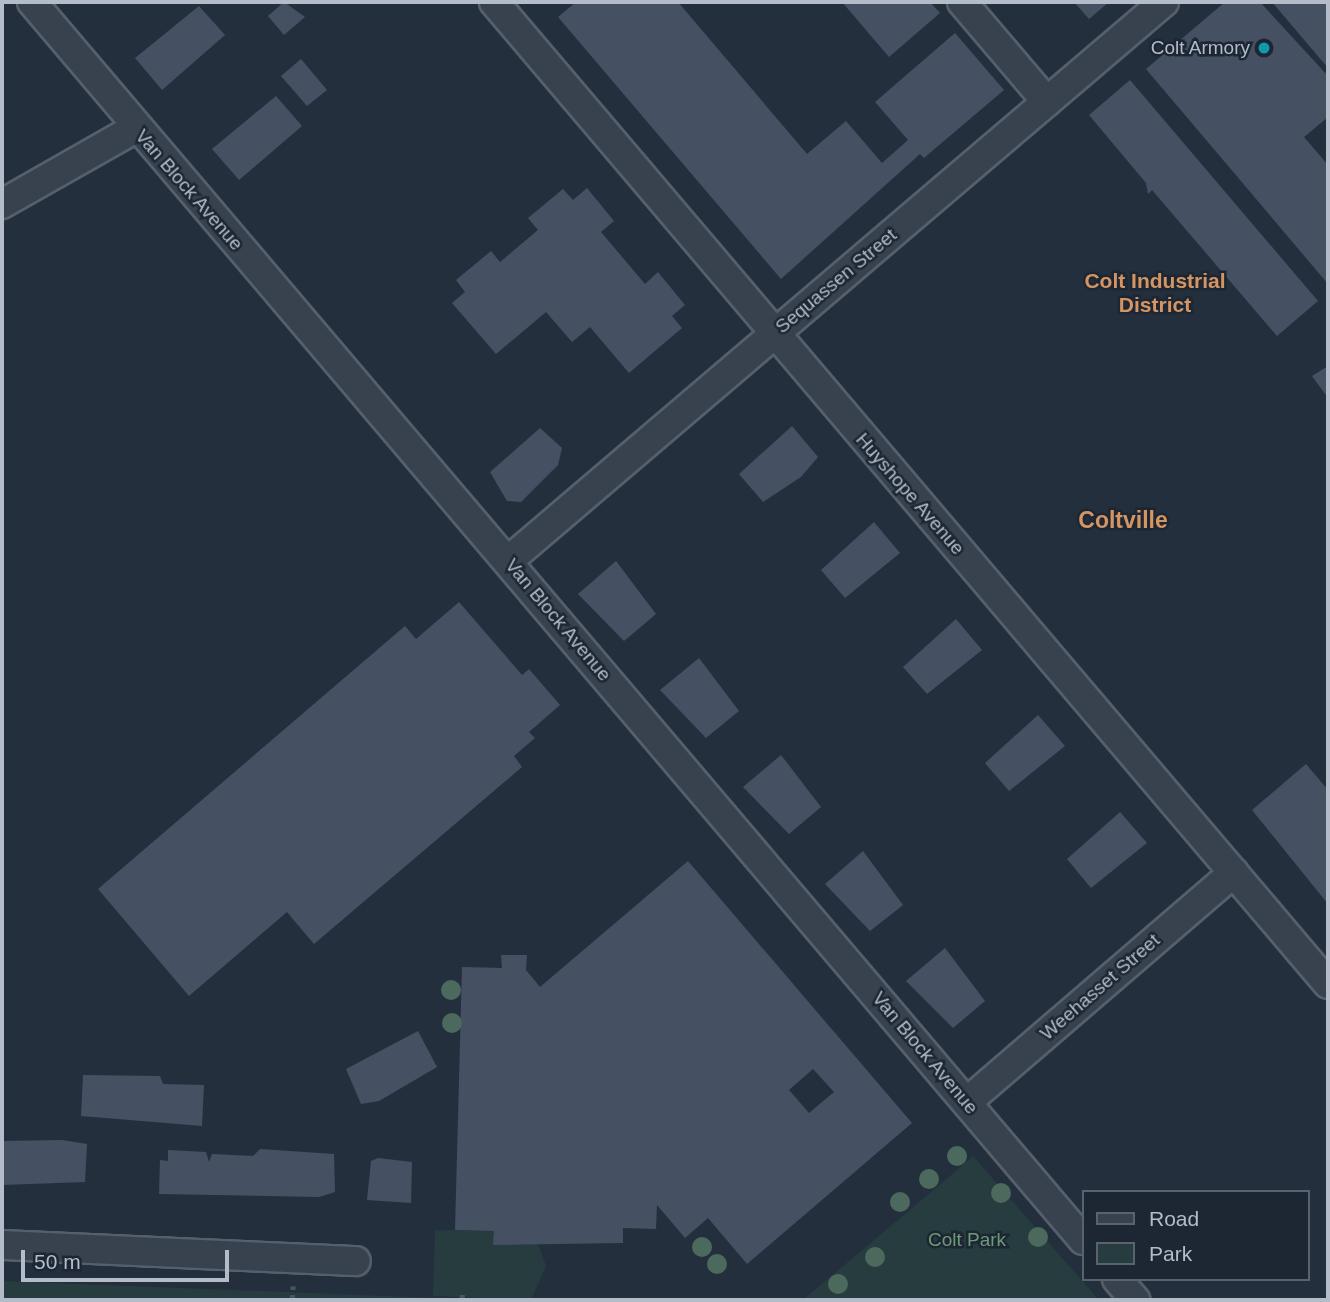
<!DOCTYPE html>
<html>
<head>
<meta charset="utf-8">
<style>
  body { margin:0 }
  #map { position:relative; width:1330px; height:1302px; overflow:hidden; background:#242f3e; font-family:Helvetica,sans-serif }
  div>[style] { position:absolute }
  .green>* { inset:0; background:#263c3f }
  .building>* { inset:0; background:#455162 }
  .path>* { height:4.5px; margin-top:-2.25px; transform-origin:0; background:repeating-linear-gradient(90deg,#44595c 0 5px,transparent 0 10px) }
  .roads { filter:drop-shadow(2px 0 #565f6c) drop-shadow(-2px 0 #565f6c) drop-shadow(0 2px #565f6c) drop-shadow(0 -2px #565f6c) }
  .street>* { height:28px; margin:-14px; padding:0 14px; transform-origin:14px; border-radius:14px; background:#38414e }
  .trees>* { width:20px; height:20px; margin:-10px; border-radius:50%; background:#4b6a5d }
  .dots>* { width:19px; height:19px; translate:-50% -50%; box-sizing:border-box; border:4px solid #1d2633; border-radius:50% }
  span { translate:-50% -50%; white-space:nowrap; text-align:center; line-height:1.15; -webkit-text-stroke:5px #1d2633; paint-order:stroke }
  .poi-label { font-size:19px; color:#b4bcc9 }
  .right { translate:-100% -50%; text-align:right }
  .street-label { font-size:19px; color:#b4bcc9 }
  .park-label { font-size:19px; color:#6b9a76 }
  .neighbourhood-label { font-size:21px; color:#d59563; font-weight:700 }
  .quarter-label { font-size:23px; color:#d59563; font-weight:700 }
  .frame { position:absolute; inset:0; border:4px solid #b4bcc9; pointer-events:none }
  .legend { position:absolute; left:1082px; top:1190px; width:228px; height:91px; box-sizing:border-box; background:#1d2633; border:2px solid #59626f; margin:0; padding:9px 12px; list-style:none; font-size:21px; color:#b4bcc9 }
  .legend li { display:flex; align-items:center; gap:14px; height:35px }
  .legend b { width:35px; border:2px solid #59626f }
  .scale { position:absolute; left:21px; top:1250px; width:208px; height:32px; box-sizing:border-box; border:4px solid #b4bcc9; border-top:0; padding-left:9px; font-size:21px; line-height:24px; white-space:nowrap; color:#b4bcc9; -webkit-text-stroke:5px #1d2633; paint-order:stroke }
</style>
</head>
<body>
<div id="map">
  <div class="green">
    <i style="clip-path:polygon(973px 1156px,1099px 1300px,803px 1300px,943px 1182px)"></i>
    <i style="clip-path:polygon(435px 1230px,494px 1231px,494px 1245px,537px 1241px,546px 1266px,531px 1300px,433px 1296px)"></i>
    <i style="clip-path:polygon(2px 1281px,437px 1298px,487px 1300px,2px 1300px)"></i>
  </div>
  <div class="building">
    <i style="clip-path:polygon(284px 2px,305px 17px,284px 35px,268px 16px)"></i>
    <i style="clip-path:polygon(576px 2px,678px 2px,807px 154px,846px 121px,882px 163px,908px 140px,875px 102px,955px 33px,1004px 90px,924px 158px,920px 154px,781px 279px,558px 17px)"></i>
    <i style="clip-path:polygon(842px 2px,930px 2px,940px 13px,889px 57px)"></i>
    <i style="clip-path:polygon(1074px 2px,1109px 2px,1089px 19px)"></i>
    <i style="clip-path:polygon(1225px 2px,1260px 2px,1328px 76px,1328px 117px,1304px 137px,1328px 165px,1328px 284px,1146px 69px)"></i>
    <i style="clip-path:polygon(1272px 2px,1328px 2px,1328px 68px)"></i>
    <i style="clip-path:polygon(199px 6px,225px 35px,162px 90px,135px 58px)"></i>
    <i style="clip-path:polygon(301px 59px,327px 90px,307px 106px,281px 76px)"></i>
    <i style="clip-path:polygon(1130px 80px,1318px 301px,1277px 336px,1152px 190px,1148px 194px,1146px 183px,1089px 115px)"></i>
    <i style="clip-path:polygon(276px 96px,302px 126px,239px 180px,212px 149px)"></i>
    <i style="clip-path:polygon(587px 188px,614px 221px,601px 232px,645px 284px,658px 272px,685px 305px,672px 316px,682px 328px,629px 373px,590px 327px,572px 342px,546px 312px,496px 354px,452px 303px,465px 292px,456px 280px,491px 251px,500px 262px,538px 230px,528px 218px,563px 189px,573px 200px)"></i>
    <i style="clip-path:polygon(1328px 366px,1328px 398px,1312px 376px)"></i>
    <i style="clip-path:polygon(792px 426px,818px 457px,801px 477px,763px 502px,739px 474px)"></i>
    <i style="clip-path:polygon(540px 428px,562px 448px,558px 465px,521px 502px,507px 501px,490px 472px)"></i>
    <i style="clip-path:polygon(874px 522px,900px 553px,845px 598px,821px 570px)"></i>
    <i style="clip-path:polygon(616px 561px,656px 614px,624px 641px,578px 594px)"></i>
    <i style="clip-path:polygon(459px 602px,522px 675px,529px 669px,560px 705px,529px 732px,535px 738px,514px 756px,522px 767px,314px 944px,287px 912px,189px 996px,98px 889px,405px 626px,416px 639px)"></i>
    <i style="clip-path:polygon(956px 619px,982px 650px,927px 694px,903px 667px)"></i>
    <i style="clip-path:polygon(699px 658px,739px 711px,706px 738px,660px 690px)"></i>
    <i style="clip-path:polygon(1038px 715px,1065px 746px,1009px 791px,985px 763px)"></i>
    <i style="clip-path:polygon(781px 755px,821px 807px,789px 834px,743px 787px)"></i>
    <i style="clip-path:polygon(1306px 764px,1328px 790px,1328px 904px,1252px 810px)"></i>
    <i style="clip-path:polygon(1120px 812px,1147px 843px,1091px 888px,1067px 859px)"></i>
    <i style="clip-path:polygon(863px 851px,903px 905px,870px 931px,825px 884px)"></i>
    <i style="clip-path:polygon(evenodd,688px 861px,912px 1123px,747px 1264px,708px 1218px,685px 1238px,657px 1205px,656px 1229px,623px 1228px,623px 1243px,493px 1245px,494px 1231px,455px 1230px,462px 967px,502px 968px,501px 955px,527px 955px,526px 970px,540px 987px,688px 861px,813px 1069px,834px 1092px,809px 1113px,789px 1090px,813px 1069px)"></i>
    <i style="clip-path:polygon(945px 948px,985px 1001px,953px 1028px,906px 981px)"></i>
    <i style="clip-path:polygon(418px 1031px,437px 1067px,379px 1101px,361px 1104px,346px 1069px)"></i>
    <i style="clip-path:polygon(83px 1075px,160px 1076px,163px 1084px,204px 1085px,202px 1126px,81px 1116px)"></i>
    <i style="clip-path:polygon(62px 1140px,87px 1144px,85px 1182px,2px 1185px,2px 1141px)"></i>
    <i style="clip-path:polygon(260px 1149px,334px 1154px,335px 1192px,319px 1197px,159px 1194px,160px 1160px,168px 1161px,168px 1150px,206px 1152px,209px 1162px,212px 1154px,253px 1156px)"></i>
    <i style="clip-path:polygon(378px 1158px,412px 1162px,411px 1203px,367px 1200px,371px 1161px)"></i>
  </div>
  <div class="path">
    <i style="left:292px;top:1300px;width:14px;rotate:-86deg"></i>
    <i style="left:462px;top:1300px;width:7px;rotate:-90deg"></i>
  </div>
  <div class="roads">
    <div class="street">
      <i style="left:32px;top:2px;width:1624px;rotate:49.67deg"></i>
      <i style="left:494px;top:2px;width:1288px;rotate:49.66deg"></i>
      <i style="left:962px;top:2px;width:131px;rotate:49.6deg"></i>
      <i style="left:2px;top:204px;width:154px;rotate:-29.6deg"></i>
      <i style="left:508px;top:561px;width:862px;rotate:-40.44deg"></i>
      <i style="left:967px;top:1102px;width:352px;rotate:-40.7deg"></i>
      <i style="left:2px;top:1245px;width:354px;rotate:2.6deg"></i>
      <i style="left:1117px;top:1279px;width:28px;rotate:49deg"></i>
    </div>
  </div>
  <div class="trees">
    <i style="left:451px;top:990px"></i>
    <i style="left:452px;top:1023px"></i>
    <i style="left:957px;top:1156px"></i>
    <i style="left:929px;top:1179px"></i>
    <i style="left:1001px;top:1193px"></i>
    <i style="left:900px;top:1202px"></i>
    <i style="left:1038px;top:1237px"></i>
    <i style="left:702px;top:1247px"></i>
    <i style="left:875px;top:1257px"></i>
    <i style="left:717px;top:1264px"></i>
    <i style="left:838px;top:1284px"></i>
  </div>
  <div class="dots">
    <i style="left:1264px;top:48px;background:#0f9aa8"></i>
  </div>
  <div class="poi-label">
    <span class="right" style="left:1250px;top:48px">Colt Armory</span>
  </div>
  <div class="street-label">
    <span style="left:189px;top:190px;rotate:49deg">Van Block Avenue</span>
    <span style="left:836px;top:281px;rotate:-40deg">Sequassen Street</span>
    <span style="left:910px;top:494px;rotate:49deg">Huyshope Avenue</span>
    <span style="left:558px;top:620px;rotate:50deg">Van Block Avenue</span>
    <span style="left:1100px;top:987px;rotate:-41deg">Weehasset Street</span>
    <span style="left:925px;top:1053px;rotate:50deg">Van Block Avenue</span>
  </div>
  <div class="park-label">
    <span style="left:967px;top:1240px">Colt Park</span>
  </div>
  <div class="neighbourhood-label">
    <span style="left:1155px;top:293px">Colt Industrial<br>District</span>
  </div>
  <div class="quarter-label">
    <span style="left:1123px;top:520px">Coltville</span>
  </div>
  <div class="frame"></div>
  <ul class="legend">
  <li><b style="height:9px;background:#38414e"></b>Road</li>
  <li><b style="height:19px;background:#263c3f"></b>Park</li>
  </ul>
  <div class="scale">50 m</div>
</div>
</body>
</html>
